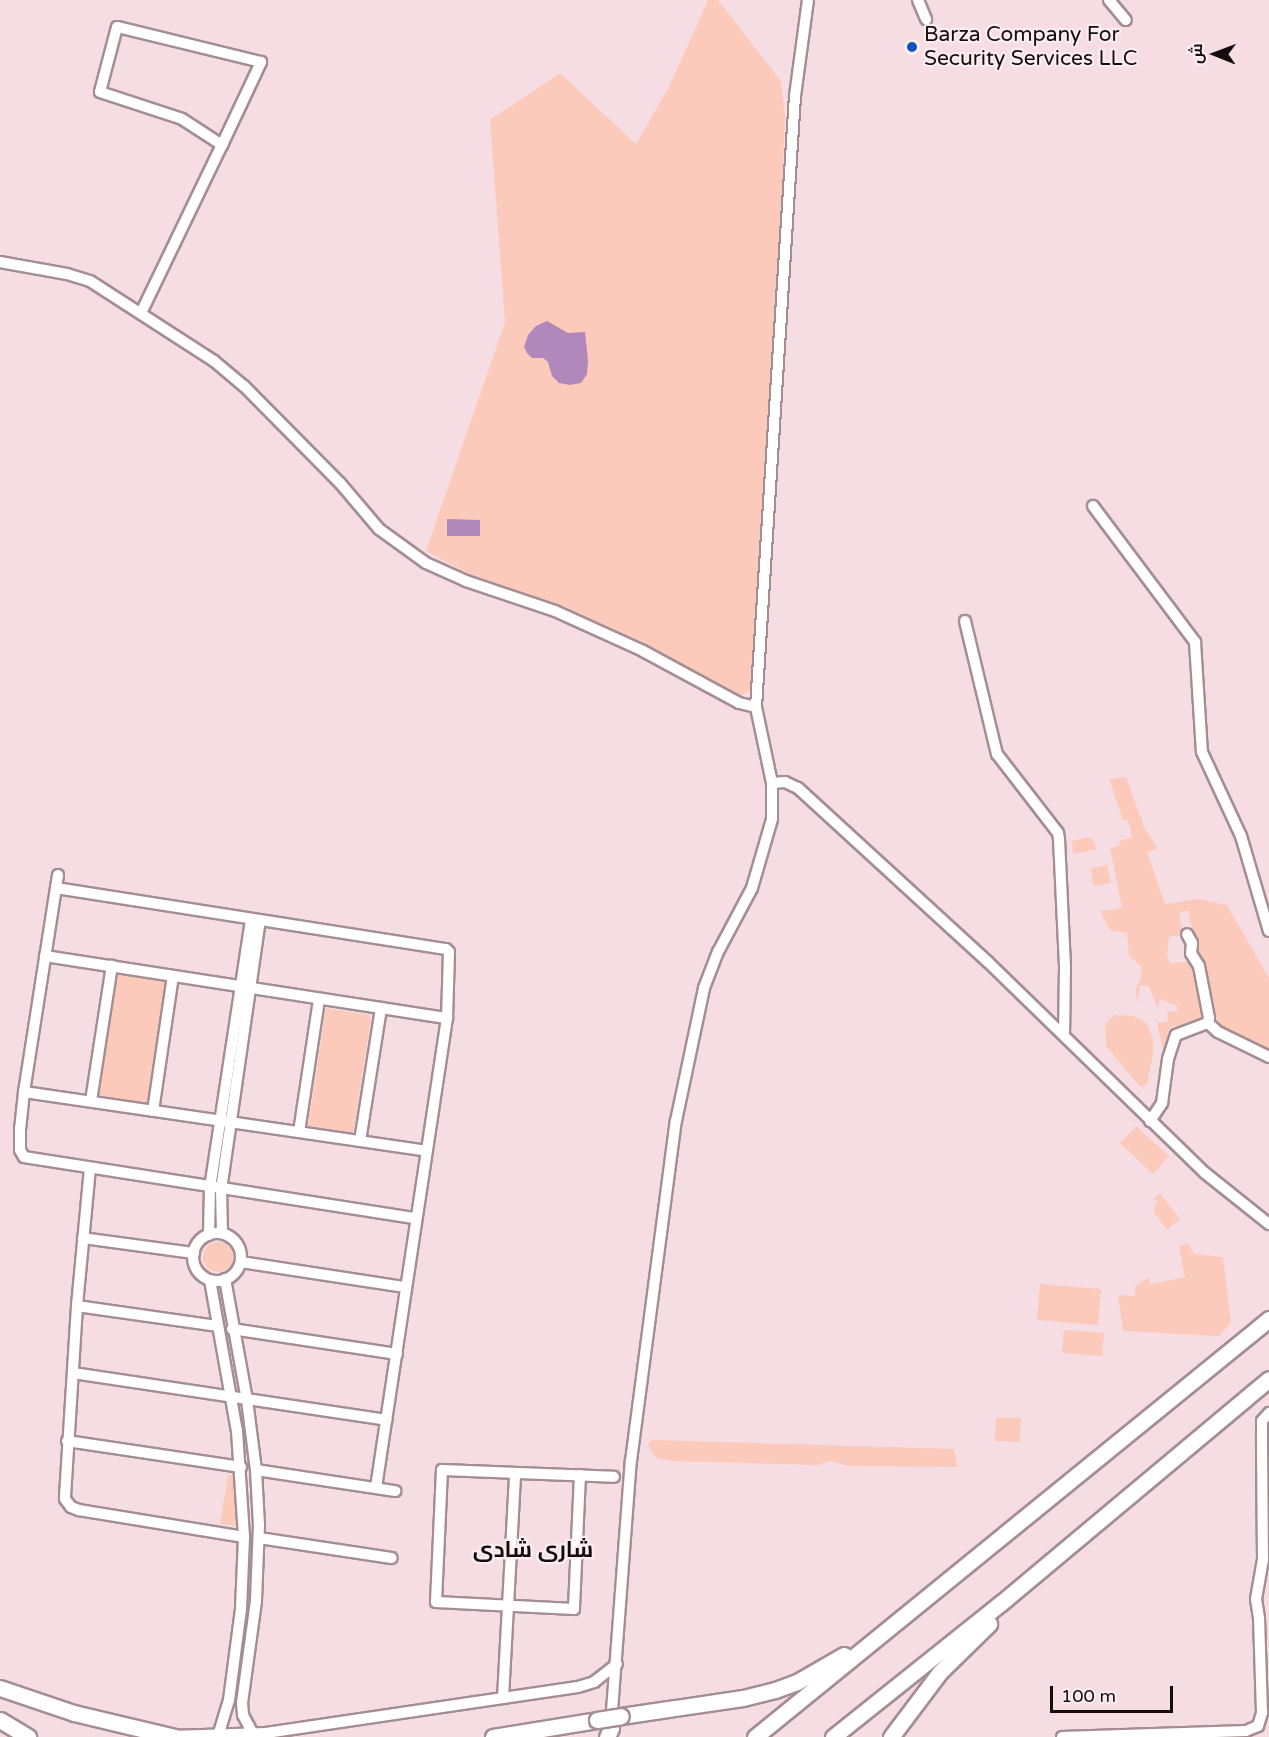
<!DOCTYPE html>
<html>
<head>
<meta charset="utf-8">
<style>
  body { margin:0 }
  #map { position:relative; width:1269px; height:1737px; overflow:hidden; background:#f6dde4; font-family:"Varela Round",Cairo,sans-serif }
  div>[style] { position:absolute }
  .green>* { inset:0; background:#fbcaba }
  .round { border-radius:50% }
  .water>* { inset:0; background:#b188bb }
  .roads { filter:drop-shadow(2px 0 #a48e94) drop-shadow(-2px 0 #a48e94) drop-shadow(0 2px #a48e94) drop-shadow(0 -2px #a48e94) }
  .minor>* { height:10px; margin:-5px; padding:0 5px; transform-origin:5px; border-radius:5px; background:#fff }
  .minor>.ring { margin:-5px; padding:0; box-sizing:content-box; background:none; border:10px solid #fff; border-radius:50% }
  .highway>* { height:15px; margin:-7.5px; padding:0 7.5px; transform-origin:7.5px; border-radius:7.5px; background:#fff }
  .bridges { filter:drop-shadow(2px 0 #a48e94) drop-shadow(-2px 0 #a48e94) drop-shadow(0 2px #a48e94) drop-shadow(0 -2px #a48e94) }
  .highway-bridge>* { height:15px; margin:-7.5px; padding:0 7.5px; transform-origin:7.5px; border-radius:7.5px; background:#fff }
  .dots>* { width:16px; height:16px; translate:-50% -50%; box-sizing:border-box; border:3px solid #fcedf1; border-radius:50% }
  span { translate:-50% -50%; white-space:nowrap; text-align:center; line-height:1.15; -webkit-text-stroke:4.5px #fcedf1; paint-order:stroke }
  .poi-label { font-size:21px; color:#140c0e }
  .left { translate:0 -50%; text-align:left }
  .neighbourhood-label { font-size:22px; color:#140c0e; font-weight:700 }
  .north { position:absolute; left:1185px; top:24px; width:60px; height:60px; -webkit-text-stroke:4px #fcedf1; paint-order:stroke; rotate:271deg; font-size:16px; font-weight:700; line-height:24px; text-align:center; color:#140c0e }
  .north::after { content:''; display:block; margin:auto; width:21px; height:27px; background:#140c0e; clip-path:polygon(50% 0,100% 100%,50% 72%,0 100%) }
  .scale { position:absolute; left:1050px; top:1686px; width:123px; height:27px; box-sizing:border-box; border:3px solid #140c0e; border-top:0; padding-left:8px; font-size:18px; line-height:21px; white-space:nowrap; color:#140c0e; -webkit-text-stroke:4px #fcedf1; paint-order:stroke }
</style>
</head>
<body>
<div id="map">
  <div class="green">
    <i style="clip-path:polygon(708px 0,718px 0,781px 81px,785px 116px,781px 229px,750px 690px,740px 696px,643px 642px,563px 607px,477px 578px,426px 551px,505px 322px,490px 120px,560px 73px,636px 144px,669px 87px)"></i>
    <i style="clip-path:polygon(1126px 777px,1145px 829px,1158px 849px,1147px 852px,1165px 904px,1198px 899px,1227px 905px,1269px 978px,1269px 1053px,1214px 1025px,1188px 910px,1179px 913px,1183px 935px,1169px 937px,1167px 954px,1170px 963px,1187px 962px,1193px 958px,1206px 1020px,1178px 1029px,1175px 1025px,1168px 1030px,1172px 1038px,1161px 1091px,1157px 1090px,1163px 1050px,1157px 1023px,1168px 1021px,1167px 1012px,1177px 1011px,1177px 1006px,1161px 999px,1157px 1008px,1149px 986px,1140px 986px,1137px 1004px,1136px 988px,1141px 977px,1141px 966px,1129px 956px,1127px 933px,1110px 930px,1100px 911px,1122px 908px,1110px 848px,1119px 846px,1120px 841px,1132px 837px,1128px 820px,1123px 820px,1109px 779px)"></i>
    <i style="clip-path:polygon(1091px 837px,1097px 849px,1073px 854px,1072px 841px)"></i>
    <i style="clip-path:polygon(1107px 865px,1111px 883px,1093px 886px,1091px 868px)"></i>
    <i style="clip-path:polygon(116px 972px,163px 979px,166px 983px,147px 1104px,97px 1096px)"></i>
    <i style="clip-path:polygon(326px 1008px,369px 1015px,371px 1019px,353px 1134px,308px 1127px)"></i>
    <i style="clip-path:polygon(1114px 1015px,1134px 1016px,1146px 1023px,1150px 1031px,1153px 1039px,1153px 1054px,1147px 1084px,1143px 1087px,1139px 1086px,1106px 1046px,1105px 1025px)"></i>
    <i style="clip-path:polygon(1136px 1126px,1169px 1156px,1153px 1174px,1120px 1143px)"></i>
    <i style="clip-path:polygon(1160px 1193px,1180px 1219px,1167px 1230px,1153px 1211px,1158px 1202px,1154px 1199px)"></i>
    <i class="round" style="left:203px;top:1242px;width:30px;height:30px"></i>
    <i style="clip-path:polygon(1188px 1243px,1194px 1254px,1223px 1257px,1231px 1323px,1219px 1336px,1123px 1331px,1118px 1295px,1135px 1296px,1135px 1286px,1149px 1277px,1150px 1284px,1185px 1277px,1179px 1246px)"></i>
    <i style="clip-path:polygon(1040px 1284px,1101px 1289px,1098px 1325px,1037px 1320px)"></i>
    <i style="clip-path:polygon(1064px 1330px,1104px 1333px,1102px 1356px,1062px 1353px)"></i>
    <i style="clip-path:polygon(996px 1418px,1021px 1418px,1020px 1442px,995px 1441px)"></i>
    <i style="clip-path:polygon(652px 1440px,954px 1449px,957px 1467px,848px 1466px,830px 1461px,819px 1465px,674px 1461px,656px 1458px,648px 1445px)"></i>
    <i style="clip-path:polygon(228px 1475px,234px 1476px,238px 1526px,220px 1524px)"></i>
  </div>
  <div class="water">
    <i style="clip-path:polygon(547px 321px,568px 333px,585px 332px,588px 361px,587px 374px,581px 383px,570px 385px,559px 383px,552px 376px,548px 362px,543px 358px,532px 358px,527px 353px,524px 347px,528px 335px,536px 326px)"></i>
    <i style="clip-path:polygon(447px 519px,480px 520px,480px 536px,447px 536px)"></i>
  </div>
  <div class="roads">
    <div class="minor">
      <i style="left:918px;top:0;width:21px;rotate:67deg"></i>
      <i style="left:1109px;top:0;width:26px;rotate:50deg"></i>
      <i style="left:0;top:262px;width:68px;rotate:10.2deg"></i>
      <i style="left:67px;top:274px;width:24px;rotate:17deg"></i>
      <i style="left:90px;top:281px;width:148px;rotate:32.8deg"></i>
      <i style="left:214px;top:361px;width:39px;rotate:40deg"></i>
      <i style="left:244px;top:386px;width:136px;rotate:45.3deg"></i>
      <i style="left:340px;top:483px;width:60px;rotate:49.7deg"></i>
      <i style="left:379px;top:529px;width:58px;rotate:35.9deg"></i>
      <i style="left:426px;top:563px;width:44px;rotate:24.2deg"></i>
      <i style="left:466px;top:581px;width:94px;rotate:18.6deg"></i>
      <i style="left:555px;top:611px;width:97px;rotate:24.4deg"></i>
      <i style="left:643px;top:651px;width:109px;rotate:28.4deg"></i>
      <i style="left:739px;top:703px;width:17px;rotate:13deg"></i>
      <i style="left:141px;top:313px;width:187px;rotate:-64.3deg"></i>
      <i style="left:222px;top:145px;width:92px;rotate:-64.8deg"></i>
      <i style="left:261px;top:62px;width:148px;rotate:-166.3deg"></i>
      <i style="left:117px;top:27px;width:67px;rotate:104.7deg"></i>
      <i style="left:100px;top:92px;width:86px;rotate:18.2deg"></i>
      <i style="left:182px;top:119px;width:48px;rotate:33deg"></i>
      <i style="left:1093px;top:506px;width:170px;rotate:53.1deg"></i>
      <i style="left:1195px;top:642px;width:110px;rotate:86.4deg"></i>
      <i style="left:1202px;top:752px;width:93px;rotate:65.1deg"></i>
      <i style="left:1241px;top:836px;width:99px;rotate:73.6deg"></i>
      <i style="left:965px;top:621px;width:137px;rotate:76.5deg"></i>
      <i style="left:997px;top:754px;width:100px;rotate:52.3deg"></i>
      <i style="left:1058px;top:833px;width:6px;rotate:81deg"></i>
      <i style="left:1059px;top:839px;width:127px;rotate:87.3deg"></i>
      <i style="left:1065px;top:966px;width:68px;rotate:90.8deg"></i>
      <i style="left:772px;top:783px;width:13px;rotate:-4deg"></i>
      <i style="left:785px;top:782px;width:14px;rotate:25deg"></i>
      <i style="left:798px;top:788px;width:258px;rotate:42.5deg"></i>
      <i style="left:988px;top:962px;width:303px;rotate:44.2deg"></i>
      <i style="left:1205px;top:1173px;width:82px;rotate:38.6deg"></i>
      <i style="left:58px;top:875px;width:220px;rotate:98.9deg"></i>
      <i style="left:24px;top:1092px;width:36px;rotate:96deg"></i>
      <i style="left:20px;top:1128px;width:22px;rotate:90deg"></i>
      <i style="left:20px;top:1150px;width:8px;rotate:60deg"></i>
      <i style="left:24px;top:1157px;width:396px;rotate:8.9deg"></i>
      <i style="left:56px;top:888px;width:395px;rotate:8.9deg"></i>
      <i style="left:446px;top:949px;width:4px;rotate:45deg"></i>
      <i style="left:449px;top:952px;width:66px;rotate:91.7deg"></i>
      <i style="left:447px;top:1018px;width:475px;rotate:98.6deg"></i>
      <i style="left:45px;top:956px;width:407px;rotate:8.8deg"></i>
      <i style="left:1208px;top:1023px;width:13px;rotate:42deg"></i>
      <i style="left:1218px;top:1032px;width:57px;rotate:26.1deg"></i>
      <i style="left:24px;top:1092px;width:406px;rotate:8.3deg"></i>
      <i style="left:91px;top:1101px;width:137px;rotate:-81.2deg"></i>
      <i style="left:153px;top:1111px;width:136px;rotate:-81.6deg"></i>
      <i style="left:1150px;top:1121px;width:22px;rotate:-56deg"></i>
      <i style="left:1162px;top:1103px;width:44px;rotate:-82.2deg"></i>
      <i style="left:1168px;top:1059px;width:25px;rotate:-72deg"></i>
      <i style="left:1176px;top:1035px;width:34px;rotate:-21deg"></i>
      <i style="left:1208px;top:1023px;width:5px;rotate:-79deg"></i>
      <i style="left:1209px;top:1018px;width:53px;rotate:-100.9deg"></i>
      <i style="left:1199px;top:966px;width:15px;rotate:-122deg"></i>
      <i style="left:1191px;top:953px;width:10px;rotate:-84deg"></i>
      <i style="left:1192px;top:943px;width:10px;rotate:-119deg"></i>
      <i style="left:299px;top:1132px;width:134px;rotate:-81.4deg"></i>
      <i style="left:360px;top:1141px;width:135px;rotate:-81deg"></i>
      <i style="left:90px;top:1168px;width:139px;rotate:95.4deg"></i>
      <i style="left:77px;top:1306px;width:193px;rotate:93.6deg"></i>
      <i style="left:65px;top:1499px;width:10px;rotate:53deg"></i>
      <i style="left:71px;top:1507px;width:9px;rotate:21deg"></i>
      <i style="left:79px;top:1510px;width:167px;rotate:9.3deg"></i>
      <i style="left:222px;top:1233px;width:43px;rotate:-91.3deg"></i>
      <i style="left:221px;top:1190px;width:272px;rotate:-81.8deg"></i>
      <i class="ring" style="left:193px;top:1233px;width:38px;height:38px"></i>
      <i style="left:209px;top:1235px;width:47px;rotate:-88.8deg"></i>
      <i style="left:210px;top:1188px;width:271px;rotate:-81.3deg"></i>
      <i style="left:83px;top:1238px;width:112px;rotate:7.7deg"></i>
      <i style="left:241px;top:1262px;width:166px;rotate:8.7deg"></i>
      <i style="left:225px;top:1279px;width:123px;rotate:79.7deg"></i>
      <i style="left:247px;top:1400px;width:71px;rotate:82.7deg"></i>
      <i style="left:256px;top:1470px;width:55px;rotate:86.9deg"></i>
      <i style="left:259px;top:1525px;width:76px;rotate:92.3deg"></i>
      <i style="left:256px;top:1601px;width:103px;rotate:97.8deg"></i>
      <i style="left:242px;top:1703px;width:12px;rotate:85deg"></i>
      <i style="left:243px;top:1715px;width:21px;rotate:62deg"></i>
      <i style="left:210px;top:1280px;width:153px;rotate:79.9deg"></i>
      <i style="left:237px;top:1431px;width:106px;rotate:86.2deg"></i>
      <i style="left:244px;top:1537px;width:72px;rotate:92.4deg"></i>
      <i style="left:241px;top:1609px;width:92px;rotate:97.5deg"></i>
      <i style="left:229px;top:1700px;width:38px;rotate:107deg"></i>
      <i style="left:77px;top:1306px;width:141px;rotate:8.1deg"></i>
      <i style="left:232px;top:1329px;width:167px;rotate:8.6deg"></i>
      <i style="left:73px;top:1373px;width:317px;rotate:8.5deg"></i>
      <i style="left:67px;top:1441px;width:176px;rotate:8.5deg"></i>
      <i style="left:256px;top:1470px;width:141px;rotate:8.6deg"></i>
      <i style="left:580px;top:1475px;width:134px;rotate:92.6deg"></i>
      <i style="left:574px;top:1609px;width:138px;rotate:-177.1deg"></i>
      <i style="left:436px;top:1602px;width:132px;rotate:-87.4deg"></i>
      <i style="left:442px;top:1470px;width:172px;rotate:2.3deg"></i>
      <i style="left:259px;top:1538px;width:134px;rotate:8.6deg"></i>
      <i style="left:503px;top:1698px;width:225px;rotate:-86.9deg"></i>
      <i style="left:611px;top:1724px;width:264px;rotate:-85.7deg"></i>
      <i style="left:631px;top:1461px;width:343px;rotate:-82.5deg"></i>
      <i style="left:676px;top:1121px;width:136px;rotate:-78.1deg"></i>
      <i style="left:704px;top:988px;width:39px;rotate:-69deg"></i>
      <i style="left:718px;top:952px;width:72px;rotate:-62deg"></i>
      <i style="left:752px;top:888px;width:72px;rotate:-73.8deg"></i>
      <i style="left:772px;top:819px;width:36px;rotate:-90deg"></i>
      <i style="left:772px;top:783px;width:78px;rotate:-101.9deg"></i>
      <i style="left:756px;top:707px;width:612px;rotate:-86.35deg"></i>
      <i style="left:795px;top:96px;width:97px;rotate:-82.3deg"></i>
      <i style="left:170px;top:1736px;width:96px;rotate:-1.8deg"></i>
      <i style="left:266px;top:1733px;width:315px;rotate:-8.4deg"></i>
      <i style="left:578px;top:1687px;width:17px;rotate:-17deg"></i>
      <i style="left:594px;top:1682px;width:29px;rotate:-38deg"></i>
      <i style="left:1062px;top:1737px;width:184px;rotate:-1.9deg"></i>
      <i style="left:1246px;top:1731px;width:13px;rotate:-23deg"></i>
      <i style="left:1258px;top:1726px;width:14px;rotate:-73deg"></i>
      <i style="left:1262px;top:1713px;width:95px;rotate:-91.8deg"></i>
      <i style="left:1259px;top:1618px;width:19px;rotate:-99deg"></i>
      <i style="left:1256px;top:1599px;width:40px;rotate:-80deg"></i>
      <i style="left:1263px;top:1560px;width:125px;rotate:-90.5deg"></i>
      <i style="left:1262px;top:1435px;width:14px;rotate:-90deg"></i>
      <i style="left:1262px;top:1421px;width:11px;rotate:-49deg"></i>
    </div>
    <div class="highway">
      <i style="left:0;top:1688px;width:78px;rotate:18.7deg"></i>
      <i style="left:74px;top:1713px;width:104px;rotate:13.4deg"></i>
      <i style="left:621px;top:1716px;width:123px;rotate:-8.4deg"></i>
      <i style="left:743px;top:1698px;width:33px;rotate:-14deg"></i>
      <i style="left:775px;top:1690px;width:23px;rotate:-20deg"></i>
      <i style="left:797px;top:1682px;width:54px;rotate:-29.9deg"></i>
      <i style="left:0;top:1720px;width:33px;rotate:31deg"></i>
      <i style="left:493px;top:1737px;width:105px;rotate:-9.3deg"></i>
      <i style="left:607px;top:1737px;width:10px;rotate:-66deg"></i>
      <i style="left:755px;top:1737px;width:663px;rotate:-39.12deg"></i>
      <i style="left:833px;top:1737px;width:215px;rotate:-38.6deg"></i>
      <i style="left:1001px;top:1603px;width:349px;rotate:-39.9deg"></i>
      <i style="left:891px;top:1737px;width:81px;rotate:-53deg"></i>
      <i style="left:940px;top:1672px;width:69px;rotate:-44.4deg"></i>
    </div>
  </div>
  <div class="bridges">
    <div class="highway-bridge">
      <i style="left:597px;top:1720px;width:24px;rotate:-9deg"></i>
    </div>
  </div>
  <div class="dots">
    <i style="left:912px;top:47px;background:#0e52bd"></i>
  </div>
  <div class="poi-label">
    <span class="left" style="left:924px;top:47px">Barza Company For<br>Security Services LLC</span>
  </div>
  <div class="neighbourhood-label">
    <span style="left:533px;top:1551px">شاری شادی</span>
  </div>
  <div class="north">ش</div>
  <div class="scale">100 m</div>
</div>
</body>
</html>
